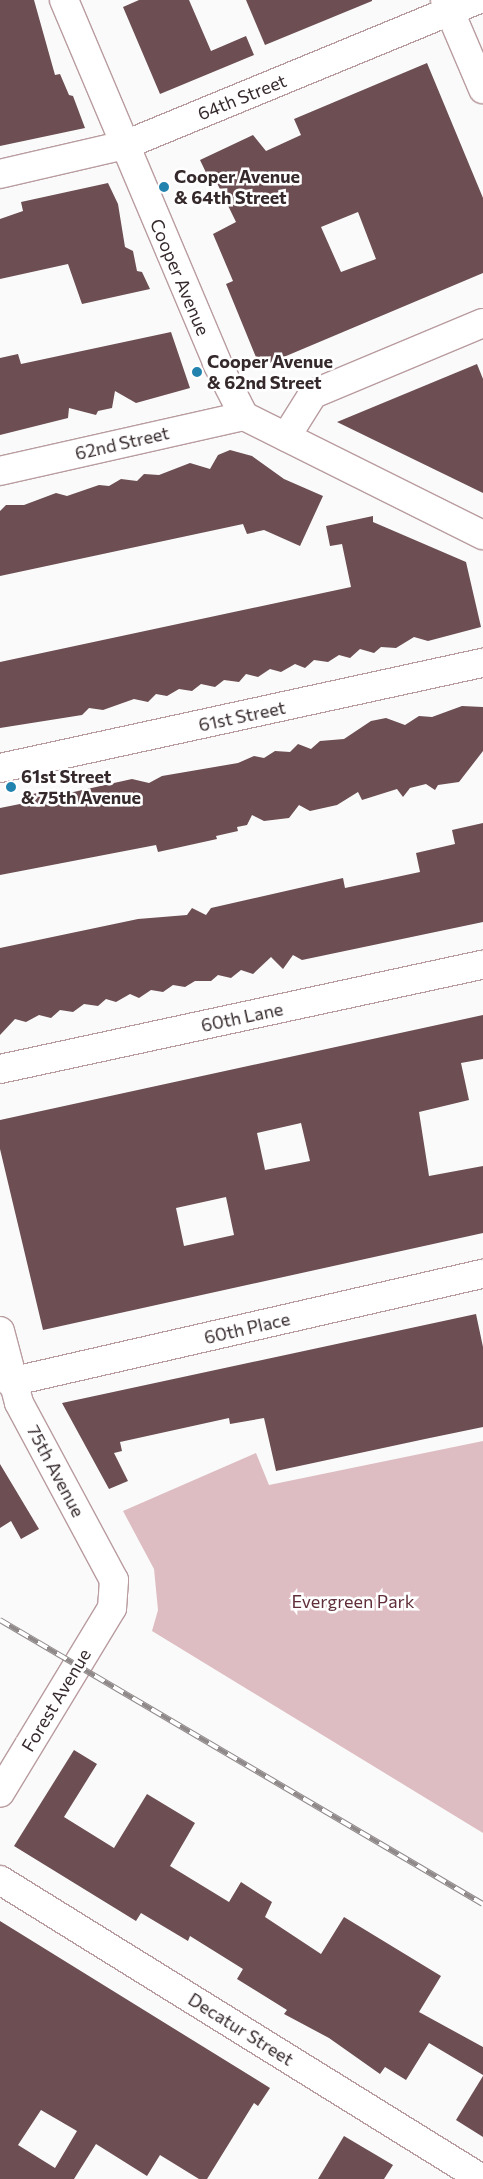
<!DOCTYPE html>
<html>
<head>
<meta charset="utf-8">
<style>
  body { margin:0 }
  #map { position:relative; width:483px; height:2179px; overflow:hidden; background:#fafafa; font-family:Commissioner,sans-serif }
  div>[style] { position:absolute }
  .green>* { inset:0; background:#ddbdc2 }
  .building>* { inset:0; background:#6c4e53 }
  .roads { filter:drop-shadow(1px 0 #b99ca0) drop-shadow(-1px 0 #b99ca0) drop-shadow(0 1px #b99ca0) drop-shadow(0 -1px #b99ca0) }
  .street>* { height:28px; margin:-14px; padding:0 14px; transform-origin:14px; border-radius:14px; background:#fff }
  .secondary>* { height:28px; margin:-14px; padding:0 14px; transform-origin:14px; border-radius:14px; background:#fff }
  .rail>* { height:5.5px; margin-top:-2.75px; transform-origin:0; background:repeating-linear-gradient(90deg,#fff 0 11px,#90898a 0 22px); box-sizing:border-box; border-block:1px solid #90898a }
  .dots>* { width:14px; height:14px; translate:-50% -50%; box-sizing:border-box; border:2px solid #fff; border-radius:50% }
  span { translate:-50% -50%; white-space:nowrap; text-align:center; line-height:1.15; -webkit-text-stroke:5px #fff; paint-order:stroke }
  .street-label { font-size:18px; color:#35292b }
  .poi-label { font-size:18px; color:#35292b; font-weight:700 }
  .left { translate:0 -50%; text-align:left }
  .park-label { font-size:18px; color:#5f2e39 }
</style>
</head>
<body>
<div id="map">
  <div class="green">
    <i style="clip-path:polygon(483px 1441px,483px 1833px,152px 1631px,158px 1610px,154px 1569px,123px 1511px,256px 1453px,269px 1485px)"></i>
  </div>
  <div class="building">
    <i style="clip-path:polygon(0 0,34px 0,55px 75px,60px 74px,69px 95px,73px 96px,85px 128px,0 146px)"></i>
    <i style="clip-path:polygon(139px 0,189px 0,211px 51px,246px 36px,254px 55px,160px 94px,123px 7px)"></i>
    <i style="clip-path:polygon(246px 0,372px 0,372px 1px,265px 45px)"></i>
    <i style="clip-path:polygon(evenodd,427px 63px,483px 198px,483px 273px,260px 367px,226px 284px,233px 281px,213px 234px,236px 222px,216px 181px,211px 183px,200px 160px,253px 135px,266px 151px,301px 135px,294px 119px,427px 63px,358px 212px,376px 259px,341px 272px,321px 227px,358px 212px)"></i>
    <i style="clip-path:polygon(108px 183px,118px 204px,125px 247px,133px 251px,137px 271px,142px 272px,150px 289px,82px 304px,68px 264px,0 279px,0 219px,23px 211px,21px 202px)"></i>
    <i style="clip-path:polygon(171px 332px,190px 388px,136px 403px,115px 391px,112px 408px,98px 411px,96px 415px,69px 408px,68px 418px,0 435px,0 358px,18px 354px,21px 364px)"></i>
    <i style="clip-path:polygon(477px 364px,483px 379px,483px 493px,337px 422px)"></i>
    <i style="clip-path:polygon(230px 450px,252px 456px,284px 479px,323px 496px,300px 546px,264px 530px,247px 534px,243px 524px,0 576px,0 511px,6px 505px,24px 505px,56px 493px,67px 496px,99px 485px,109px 486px,121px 479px,137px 481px,144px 474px,159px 475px,190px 463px,210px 469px,218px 455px)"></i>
    <i style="clip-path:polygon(373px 516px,373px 522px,466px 562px,481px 627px,428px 641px,414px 637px,396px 648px,381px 647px,374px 653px,360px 649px,350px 658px,339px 655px,328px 662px,314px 660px,305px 668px,295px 664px,281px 672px,270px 669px,258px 677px,246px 674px,239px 682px,224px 680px,215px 687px,201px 684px,192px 691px,179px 689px,167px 696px,156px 694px,148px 702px,134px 699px,103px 710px,89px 708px,82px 715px,0 728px,0 662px,351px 587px,342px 544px,330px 546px,326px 526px)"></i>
    <i style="clip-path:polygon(462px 706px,483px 707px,483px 751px,459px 782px,438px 785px,435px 790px,426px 784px,410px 788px,403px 797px,397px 789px,362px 800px,358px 792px,337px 805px,310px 811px,299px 805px,289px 818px,264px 821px,252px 815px,247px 825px,237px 827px,238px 831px,216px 836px,217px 839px,158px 852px,156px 845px,0 875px,0 808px,25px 803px,32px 794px,51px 791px,60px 795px,132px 779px,149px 783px,162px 776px,238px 763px,254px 756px,264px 758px,275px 751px,290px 752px,298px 744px,311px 749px,320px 741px,344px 739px,371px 721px,386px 718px,405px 725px,419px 716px,432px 717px)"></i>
    <i style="clip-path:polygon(483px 823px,483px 922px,302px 960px,293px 955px,283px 969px,271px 957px,253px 974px,241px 970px,231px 978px,218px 975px,211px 981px,195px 981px,185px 987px,173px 985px,163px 992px,151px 990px,139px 998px,130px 994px,116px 1002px,106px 999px,98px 1006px,84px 1004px,73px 1012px,60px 1010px,51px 1018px,39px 1015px,26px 1022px,15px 1019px,0 1035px,0 948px,138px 919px,187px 915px,192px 908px,206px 915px,211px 908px,343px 878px,345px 888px,420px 872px,416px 853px,455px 844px,452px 830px)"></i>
    <i style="clip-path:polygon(evenodd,483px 1015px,483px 1059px,461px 1063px,469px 1100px,419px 1112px,429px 1176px,483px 1166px,483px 1233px,43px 1330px,0 1149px,0 1120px,483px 1015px,301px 1123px,310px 1161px,265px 1170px,257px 1133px,301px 1123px,483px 1015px,226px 1197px,234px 1235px,184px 1246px,176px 1208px,226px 1197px)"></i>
    <i style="clip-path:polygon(476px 1314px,483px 1347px,483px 1427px,425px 1439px,276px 1471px,264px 1418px,230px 1424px,229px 1418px,120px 1442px,122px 1451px,114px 1453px,128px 1481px,109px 1489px,62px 1403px)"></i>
    <i style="clip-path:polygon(0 1464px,39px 1529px,21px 1539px,11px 1521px,0 1528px)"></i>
    <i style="clip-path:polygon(74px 1750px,97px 1764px,64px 1817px,114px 1848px,147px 1794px,195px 1823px,170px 1866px,229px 1902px,241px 1882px,272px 1902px,265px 1917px,321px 1954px,344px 1917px,441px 1976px,419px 2012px,483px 2047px,483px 2075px,429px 2043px,406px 2080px,385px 2067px,380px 2074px,329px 2038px,284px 2014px,287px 2010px,237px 1979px,243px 1969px,190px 1936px,188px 1941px,141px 1913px,136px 1921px,14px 1846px)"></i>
    <i style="clip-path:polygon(evenodd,0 1921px,270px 2088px,258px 2106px,254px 2103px,207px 2179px,199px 2179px,160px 2155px,147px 2176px,96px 2144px,74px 2179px,0 2179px,0 1921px,41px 2110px,77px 2131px,55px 2168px,18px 2145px,41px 2110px)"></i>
    <i style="clip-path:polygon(483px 2076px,483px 2137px,456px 2120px)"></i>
    <i style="clip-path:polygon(344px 2136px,393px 2165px,384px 2179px,318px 2179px)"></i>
  </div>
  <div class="roads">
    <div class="street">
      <i style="left:445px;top:0;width:97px;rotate:66.9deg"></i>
      <i style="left:0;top:174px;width:128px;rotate:-13.1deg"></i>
      <i style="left:125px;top:145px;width:381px;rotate:-22.4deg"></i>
      <i style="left:286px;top:437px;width:51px;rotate:-57.9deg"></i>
      <i style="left:313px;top:394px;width:184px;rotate:-22.7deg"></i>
      <i style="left:0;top:471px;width:250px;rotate:-12.7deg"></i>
      <i style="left:0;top:768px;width:494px;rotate:-12.3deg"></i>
      <i style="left:0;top:1069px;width:494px;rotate:-12.2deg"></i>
      <i style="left:0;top:1331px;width:74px;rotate:75.2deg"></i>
      <i style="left:19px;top:1403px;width:201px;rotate:61.8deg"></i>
      <i style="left:114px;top:1580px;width:28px;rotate:94deg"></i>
      <i style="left:112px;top:1608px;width:216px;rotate:121.2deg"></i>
      <i style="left:10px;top:1382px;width:485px;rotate:-12.9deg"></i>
      <i style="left:0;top:1880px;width:567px;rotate:31.81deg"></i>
    </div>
    <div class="secondary">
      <i style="left:64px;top:0;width:394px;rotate:67.1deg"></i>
      <i style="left:217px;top:363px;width:59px;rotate:63deg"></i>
      <i style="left:244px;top:416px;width:267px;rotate:26.5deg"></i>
    </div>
  </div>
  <div class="rail">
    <i style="left:0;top:1620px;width:560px;rotate:30.46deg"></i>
  </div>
  <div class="dots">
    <i style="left:164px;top:187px;background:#2183ae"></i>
    <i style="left:197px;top:372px;background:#2183ae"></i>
    <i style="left:11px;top:787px;background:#2183ae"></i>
  </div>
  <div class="street-label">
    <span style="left:242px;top:97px;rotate:-22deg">64th Street</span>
    <span style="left:180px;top:277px;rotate:67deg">Cooper Avenue</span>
    <span style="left:122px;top:443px;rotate:-13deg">62nd Street</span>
    <span style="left:242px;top:716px;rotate:-12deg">61st Street</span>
    <span style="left:242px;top:1017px;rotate:-12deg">60th Lane</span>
    <span style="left:247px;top:1328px;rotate:-13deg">60th Place</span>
    <span style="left:56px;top:1471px;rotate:62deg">75th Avenue</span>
    <span style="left:56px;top:1700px;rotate:-59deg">Forest Avenue</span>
    <span style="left:241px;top:2029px;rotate:32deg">Decatur Street</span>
  </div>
  <div class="poi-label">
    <span class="left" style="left:174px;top:187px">Cooper Avenue<br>&amp; 64th Street</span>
    <span class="left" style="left:207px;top:372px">Cooper Avenue<br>&amp; 62nd Street</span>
    <span class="left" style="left:21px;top:787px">61st Street<br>&amp; 75th Avenue</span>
  </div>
  <div class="park-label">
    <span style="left:353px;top:1601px">Evergreen Park</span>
  </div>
</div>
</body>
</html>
